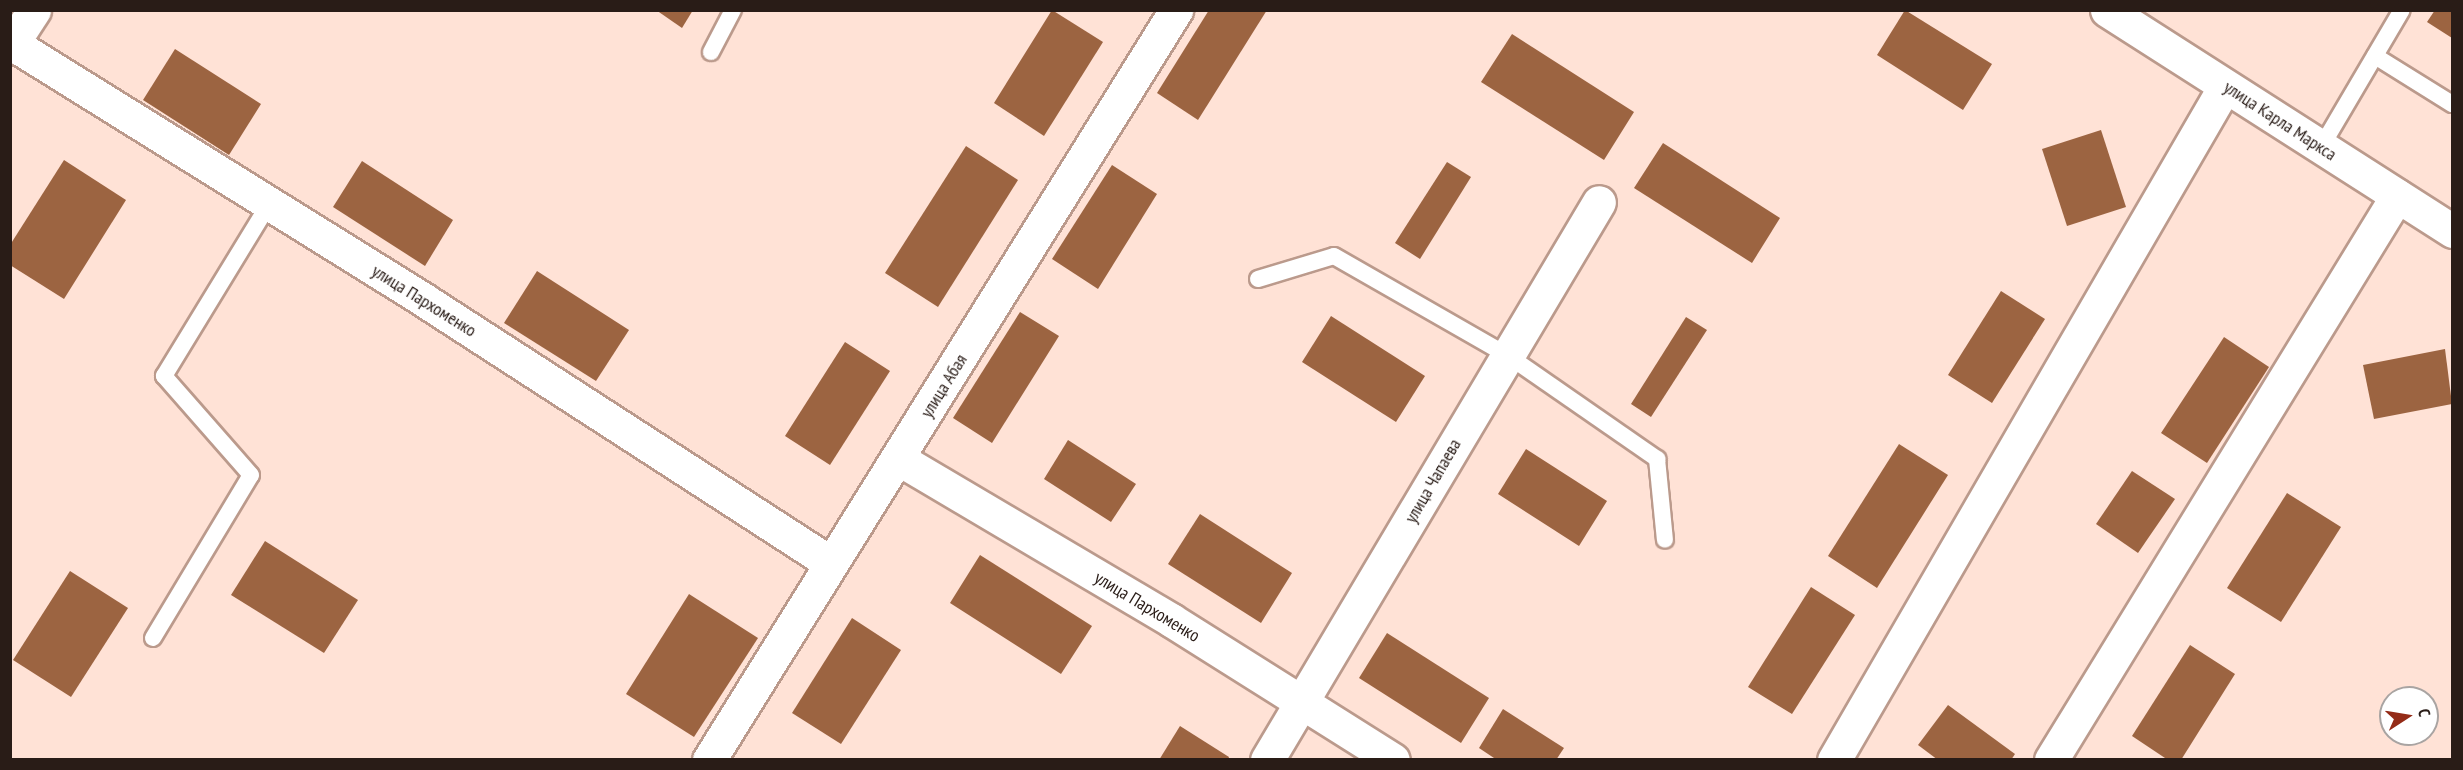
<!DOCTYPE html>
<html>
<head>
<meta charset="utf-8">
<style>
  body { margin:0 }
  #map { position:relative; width:2463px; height:770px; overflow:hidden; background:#ffe2d6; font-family:"PT Sans Narrow",sans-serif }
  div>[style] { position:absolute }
  .building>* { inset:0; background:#9c6441 }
  .roads { filter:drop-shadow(2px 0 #bb9a8c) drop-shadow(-2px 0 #bb9a8c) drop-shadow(0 2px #bb9a8c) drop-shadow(0 -2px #bb9a8c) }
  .service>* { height:16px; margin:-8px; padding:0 8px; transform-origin:8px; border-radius:8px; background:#fff }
  .minor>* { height:33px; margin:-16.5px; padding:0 16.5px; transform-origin:16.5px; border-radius:16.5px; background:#fff }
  span { translate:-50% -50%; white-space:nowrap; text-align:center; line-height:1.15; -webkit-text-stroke:5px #fff; paint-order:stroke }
  .street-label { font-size:18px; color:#291c17 }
  .frame { position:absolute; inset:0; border:12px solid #291c17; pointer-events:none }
  .north { position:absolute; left:2379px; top:686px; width:60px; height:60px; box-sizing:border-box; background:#fff; border:2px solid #a9a4a2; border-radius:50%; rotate:78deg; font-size:16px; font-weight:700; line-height:24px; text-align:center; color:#291c17 }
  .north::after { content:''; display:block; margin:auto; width:21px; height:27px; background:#942b17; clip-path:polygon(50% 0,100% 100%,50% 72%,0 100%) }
</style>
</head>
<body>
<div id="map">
  <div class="building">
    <i style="clip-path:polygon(656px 10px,693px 10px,682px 28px)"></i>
    <i style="clip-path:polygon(1052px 10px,1103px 42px,1044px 136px,994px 103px)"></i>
    <i style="clip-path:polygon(1209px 10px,1267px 10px,1198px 120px,1157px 93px)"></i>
    <i style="clip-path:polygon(1905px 10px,1992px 64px,1963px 110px,1877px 55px)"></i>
    <i style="clip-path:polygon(2435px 10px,2452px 10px,2452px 38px,2427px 22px)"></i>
    <i style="clip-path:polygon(1512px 34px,1634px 112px,1604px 160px,1481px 82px)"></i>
    <i style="clip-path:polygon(175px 49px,261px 104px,229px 155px,143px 100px)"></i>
    <i style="clip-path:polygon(2101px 130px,2126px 207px,2067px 226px,2042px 149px)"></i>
    <i style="clip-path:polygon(1663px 143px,1780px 218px,1752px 263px,1634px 188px)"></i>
    <i style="clip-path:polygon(966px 146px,1018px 180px,938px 307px,885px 273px)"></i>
    <i style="clip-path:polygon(64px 160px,126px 200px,64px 299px,10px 265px,10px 245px)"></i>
    <i style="clip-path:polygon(362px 161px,453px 220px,425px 266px,333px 207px)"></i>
    <i style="clip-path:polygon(1447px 162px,1471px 177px,1420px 259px,1395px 243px)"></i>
    <i style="clip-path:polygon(1112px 165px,1157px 194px,1098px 289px,1052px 259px)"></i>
    <i style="clip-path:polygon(537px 271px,629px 330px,596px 381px,504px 323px)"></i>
    <i style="clip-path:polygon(2001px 291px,2045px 319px,1992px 403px,1948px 375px)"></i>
    <i style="clip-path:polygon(1020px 312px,1059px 336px,992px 443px,953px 418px)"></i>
    <i style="clip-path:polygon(1331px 316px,1425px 376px,1396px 422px,1302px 362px)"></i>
    <i style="clip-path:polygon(1686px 317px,1707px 330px,1651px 417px,1631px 404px)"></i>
    <i style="clip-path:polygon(2224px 337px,2269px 367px,2207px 463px,2161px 433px)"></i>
    <i style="clip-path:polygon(845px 342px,890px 371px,830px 465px,785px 436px)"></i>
    <i style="clip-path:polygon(2445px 349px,2452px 404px,2374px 419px,2363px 365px)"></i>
    <i style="clip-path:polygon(1068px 440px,1136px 484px,1111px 522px,1044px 479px)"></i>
    <i style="clip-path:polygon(1899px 444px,1948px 475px,1877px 588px,1828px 556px)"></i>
    <i style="clip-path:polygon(1526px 449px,1607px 501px,1579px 546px,1498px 494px)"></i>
    <i style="clip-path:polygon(2132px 471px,2175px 499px,2138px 553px,2096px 524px)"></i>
    <i style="clip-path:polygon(2287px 493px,2341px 527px,2281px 622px,2227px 588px)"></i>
    <i style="clip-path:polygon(1200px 514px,1292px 573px,1261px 623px,1168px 564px)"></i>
    <i style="clip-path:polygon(265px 541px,358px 600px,324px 653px,231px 595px)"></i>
    <i style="clip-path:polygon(980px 555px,1092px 626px,1061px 674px,950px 603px)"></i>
    <i style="clip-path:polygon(70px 571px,128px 608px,71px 697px,13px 660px)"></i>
    <i style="clip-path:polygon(1811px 587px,1855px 615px,1792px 714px,1748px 687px)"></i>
    <i style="clip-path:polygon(689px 594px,758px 638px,694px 737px,626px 694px)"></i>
    <i style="clip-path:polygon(852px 618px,901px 650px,841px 744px,792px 713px)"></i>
    <i style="clip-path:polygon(1387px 633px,1489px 698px,1461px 743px,1359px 678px)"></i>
    <i style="clip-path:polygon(2190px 645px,2235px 674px,2181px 760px,2168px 760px,2132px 736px)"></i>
    <i style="clip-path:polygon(1948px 705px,2015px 754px,2011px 760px,1938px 760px,1918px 745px)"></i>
    <i style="clip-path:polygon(1503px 709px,1564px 748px,1556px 760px,1497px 760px,1479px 748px)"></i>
    <i style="clip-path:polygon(1180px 726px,1229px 757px,1228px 760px,1159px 760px)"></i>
  </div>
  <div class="roads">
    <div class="service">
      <i style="left:711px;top:52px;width:47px;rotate:-62.4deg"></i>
      <i style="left:2375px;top:56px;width:91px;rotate:31.9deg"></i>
      <i style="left:2320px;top:149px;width:161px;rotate:-59.5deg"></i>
      <i style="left:1258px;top:279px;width:79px;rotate:-16.8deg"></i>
      <i style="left:1334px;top:256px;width:199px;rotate:29.8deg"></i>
      <i style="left:1507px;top:355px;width:183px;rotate:34.7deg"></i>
      <i style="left:1657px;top:459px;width:81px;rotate:84.4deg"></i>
      <i style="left:153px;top:638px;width:190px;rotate:-59deg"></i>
      <i style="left:251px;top:475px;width:132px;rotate:-131.3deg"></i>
      <i style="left:164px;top:376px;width:202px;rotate:-58.6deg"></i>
    </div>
    <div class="minor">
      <i style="left:2107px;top:10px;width:410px;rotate:32.6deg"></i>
      <i style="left:13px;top:44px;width:484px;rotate:31.9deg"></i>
      <i style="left:424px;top:300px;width:485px;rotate:32.9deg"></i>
      <i style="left:10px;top:47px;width:44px;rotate:-57deg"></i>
      <i style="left:899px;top:459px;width:316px;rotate:30.6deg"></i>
      <i style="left:1171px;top:620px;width:262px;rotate:32.2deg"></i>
      <i style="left:709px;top:760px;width:884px;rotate:-58.09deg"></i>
      <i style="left:1267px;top:760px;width:649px;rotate:-59.25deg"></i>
      <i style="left:1834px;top:760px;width:779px;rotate:-59.88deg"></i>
      <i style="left:2051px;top:760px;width:662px;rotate:-58.47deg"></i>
    </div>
  </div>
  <div class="street-label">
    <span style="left:2280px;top:121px;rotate:33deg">улица Карла Маркса</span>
    <span style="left:424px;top:301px;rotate:32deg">улица Пархоменко</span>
    <span style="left:944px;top:386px;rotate:-58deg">улица Абая</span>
    <span style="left:1433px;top:481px;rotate:-60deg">улица Чапаева</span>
    <span style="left:1147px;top:607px;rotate:31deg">улица Пархоменко</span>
  </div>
  <div class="frame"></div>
  <div class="north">С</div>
</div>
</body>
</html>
